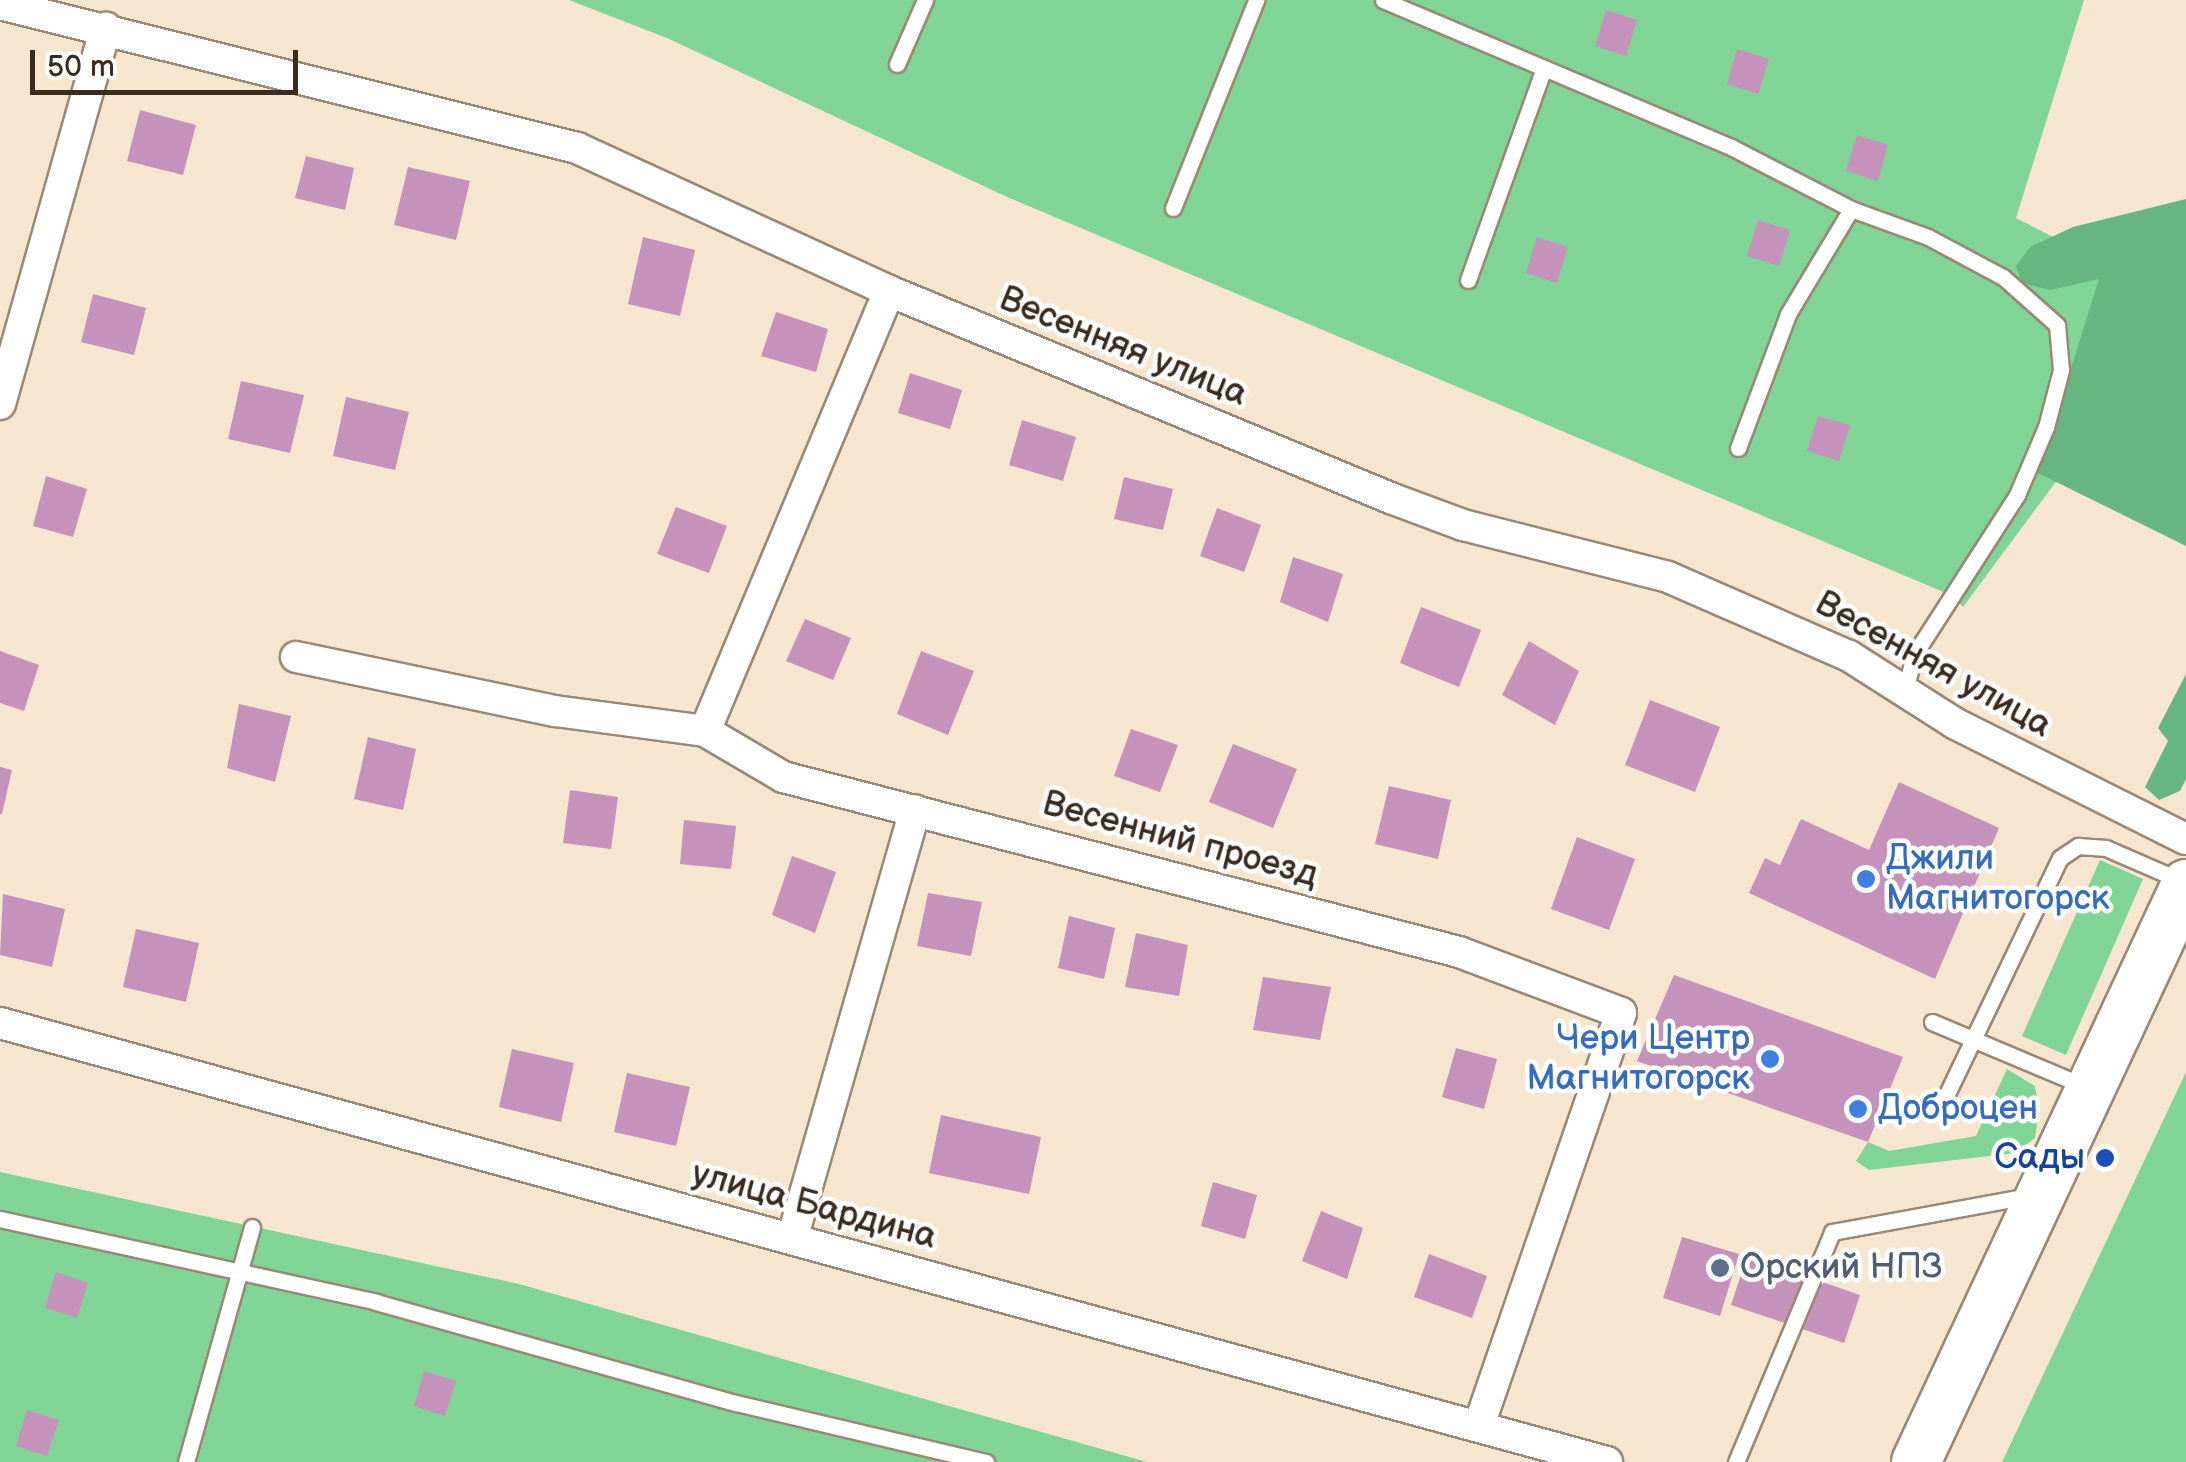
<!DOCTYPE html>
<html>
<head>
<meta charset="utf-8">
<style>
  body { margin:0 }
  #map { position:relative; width:2186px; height:1462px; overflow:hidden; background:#f6e6d0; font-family:"Balsamiq Sans",sans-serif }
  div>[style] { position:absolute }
  .green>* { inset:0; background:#80d496 }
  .forest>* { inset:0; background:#68b67f }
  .building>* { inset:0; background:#c492bb }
  .roads { filter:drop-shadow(2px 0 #988877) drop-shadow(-2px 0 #988877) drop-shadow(0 2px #988877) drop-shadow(0 -2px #988877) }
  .lane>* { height:15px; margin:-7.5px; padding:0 7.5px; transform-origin:7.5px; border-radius:7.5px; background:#fff }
  .street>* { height:30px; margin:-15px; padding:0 15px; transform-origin:15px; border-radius:15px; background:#fff }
  .primary>* { height:48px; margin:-24px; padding:0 24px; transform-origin:24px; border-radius:24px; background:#fff }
  .dots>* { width:28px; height:28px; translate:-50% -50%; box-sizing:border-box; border:5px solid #fff; border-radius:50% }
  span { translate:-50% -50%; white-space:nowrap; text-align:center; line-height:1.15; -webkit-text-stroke:9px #fff; paint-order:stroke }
  .street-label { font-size:35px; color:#3b2a1e }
  .shop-label { font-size:35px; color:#366cbe }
  .left { translate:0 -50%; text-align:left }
  .right { translate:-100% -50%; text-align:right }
  .transit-label { font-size:35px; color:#164399 }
  .service-label { font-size:35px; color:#4e5e75 }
  .scale { position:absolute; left:30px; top:50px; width:268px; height:45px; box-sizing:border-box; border:5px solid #3b2a1e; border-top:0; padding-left:12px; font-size:30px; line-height:35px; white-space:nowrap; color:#3b2a1e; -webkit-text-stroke:8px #fff; paint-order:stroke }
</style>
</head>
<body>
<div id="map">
  <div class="green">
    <i style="clip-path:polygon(569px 0,2084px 0,2016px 218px,2122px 272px,2058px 479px,1963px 607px,1953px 596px,1005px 196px,667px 38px)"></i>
    <i style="clip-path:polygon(2100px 860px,2143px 879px,2066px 1055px,2022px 1036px)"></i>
    <i style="clip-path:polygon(2007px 1069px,2035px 1086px,2039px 1109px,2035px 1138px,2015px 1153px,1869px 1170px,1856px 1161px,1868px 1142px,1889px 1151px,1976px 1136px)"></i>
    <i style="clip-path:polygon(2186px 1072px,2186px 1462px,2002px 1462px)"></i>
    <i style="clip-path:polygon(0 1172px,519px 1284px,1147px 1462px,0 1462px)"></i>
  </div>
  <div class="forest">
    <i style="clip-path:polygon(2186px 199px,2186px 546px,2038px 473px,2099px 279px,2050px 290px,2022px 283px,2016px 266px,2030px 247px,2073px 227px)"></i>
    <i style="clip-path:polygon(2186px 674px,2186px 779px,2180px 791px,2159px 800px,2145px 787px,2168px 741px,2158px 728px)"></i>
  </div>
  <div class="building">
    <i style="clip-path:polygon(1606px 10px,1637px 20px,1626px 56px,1595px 46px)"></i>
    <i style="clip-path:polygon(1737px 49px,1769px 59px,1758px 94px,1727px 84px)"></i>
    <i style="clip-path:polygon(140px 110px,196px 125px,183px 175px,127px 161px)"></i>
    <i style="clip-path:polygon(1857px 135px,1888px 145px,1878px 181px,1846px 171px)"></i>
    <i style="clip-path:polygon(306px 156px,354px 168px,345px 210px,295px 198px)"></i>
    <i style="clip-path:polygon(408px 167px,470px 181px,456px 240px,394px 225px)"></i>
    <i style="clip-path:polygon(1758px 220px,1790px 230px,1779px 266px,1747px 256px)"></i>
    <i style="clip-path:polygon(643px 237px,695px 250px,680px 316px,628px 304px)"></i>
    <i style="clip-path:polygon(1537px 237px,1568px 247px,1557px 283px,1526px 273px)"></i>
    <i style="clip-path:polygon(93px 294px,146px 308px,134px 355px,81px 342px)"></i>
    <i style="clip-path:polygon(776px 312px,828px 329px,816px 372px,761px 356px)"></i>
    <i style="clip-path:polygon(910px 373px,962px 390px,950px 429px,898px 413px)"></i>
    <i style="clip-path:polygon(241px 381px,304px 395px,290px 453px,228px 439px)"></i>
    <i style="clip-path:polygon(346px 397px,409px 412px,395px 470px,333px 456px)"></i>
    <i style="clip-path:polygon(1818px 416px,1850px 425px,1839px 461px,1807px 451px)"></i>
    <i style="clip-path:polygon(1022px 420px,1076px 437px,1063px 481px,1009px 465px)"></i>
    <i style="clip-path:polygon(46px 476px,87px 489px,73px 537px,33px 526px)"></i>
    <i style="clip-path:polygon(1124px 477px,1173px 489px,1163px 530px,1114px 519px)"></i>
    <i style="clip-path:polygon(676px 507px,727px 526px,709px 573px,657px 554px)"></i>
    <i style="clip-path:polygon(1217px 508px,1261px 525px,1244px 572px,1200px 556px)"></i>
    <i style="clip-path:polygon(1293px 557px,1343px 574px,1328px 622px,1280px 602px)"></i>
    <i style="clip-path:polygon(1421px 607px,1481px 630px,1459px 687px,1400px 663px)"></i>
    <i style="clip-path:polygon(805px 619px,851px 638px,833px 680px,786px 661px)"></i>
    <i style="clip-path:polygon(1529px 641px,1579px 671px,1555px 725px,1502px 695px)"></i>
    <i style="clip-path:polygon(0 651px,39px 665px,24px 711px,0 703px)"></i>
    <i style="clip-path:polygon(921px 651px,974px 671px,948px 735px,897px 714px)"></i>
    <i style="clip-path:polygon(1650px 700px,1720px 727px,1695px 792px,1625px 765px)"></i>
    <i style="clip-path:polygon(239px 704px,291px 716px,275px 782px,227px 768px)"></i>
    <i style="clip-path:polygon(1131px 729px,1178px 745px,1160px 792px,1114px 776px)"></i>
    <i style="clip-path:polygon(368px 737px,416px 749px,403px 810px,354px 799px)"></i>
    <i style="clip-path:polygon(1233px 744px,1297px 769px,1273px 828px,1209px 802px)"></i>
    <i style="clip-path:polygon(0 767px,12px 770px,2px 814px,0 814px)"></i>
    <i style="clip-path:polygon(1899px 782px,1999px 828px,1935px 979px,1749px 893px,1765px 858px,1780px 865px,1801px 819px,1869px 850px)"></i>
    <i style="clip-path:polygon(1389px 786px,1451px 800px,1438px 859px,1375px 844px)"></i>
    <i style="clip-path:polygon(570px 790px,618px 797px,611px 849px,563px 843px)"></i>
    <i style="clip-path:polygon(684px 820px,736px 826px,731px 869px,680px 864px)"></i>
    <i style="clip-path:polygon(1577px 837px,1635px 859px,1609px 930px,1551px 909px)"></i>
    <i style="clip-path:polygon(792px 856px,836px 872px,815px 933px,772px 915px)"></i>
    <i style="clip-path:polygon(928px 893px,982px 902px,971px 956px,917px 946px)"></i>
    <i style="clip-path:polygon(3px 894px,65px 909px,52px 967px,0 955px)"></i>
    <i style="clip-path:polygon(1069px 916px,1115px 928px,1104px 979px,1058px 968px)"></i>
    <i style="clip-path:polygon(136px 929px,199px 943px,186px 1002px,123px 987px)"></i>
    <i style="clip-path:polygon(1136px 933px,1188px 945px,1179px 996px,1125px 987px)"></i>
    <i style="clip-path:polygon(1674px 975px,1903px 1057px,1868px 1142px,1637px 1061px)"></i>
    <i style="clip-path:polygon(1263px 977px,1331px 987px,1320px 1040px,1253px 1030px)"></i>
    <i style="clip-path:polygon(1456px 1048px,1497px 1059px,1484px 1109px,1442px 1097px)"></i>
    <i style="clip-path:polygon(512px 1049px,574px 1063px,561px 1122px,499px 1107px)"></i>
    <i style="clip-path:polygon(627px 1073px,690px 1087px,676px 1146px,614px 1132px)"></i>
    <i style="clip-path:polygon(941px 1115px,1041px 1137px,1029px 1194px,929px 1173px)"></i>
    <i style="clip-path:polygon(1213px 1182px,1257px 1195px,1245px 1239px,1201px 1226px)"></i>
    <i style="clip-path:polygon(1321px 1211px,1363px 1228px,1347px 1279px,1302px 1261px)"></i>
    <i style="clip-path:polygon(1682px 1237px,1739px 1254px,1720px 1316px,1663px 1298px)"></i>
    <i style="clip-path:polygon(1429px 1254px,1487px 1276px,1472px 1318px,1414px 1297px)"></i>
    <i style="clip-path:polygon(1747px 1256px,1860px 1295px,1844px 1343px,1731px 1305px)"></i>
    <i style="clip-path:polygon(56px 1272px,88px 1283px,77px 1318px,45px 1308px)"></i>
    <i style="clip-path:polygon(424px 1371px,456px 1381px,445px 1416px,414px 1406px)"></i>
    <i style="clip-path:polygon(27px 1410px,59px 1420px,47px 1456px,16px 1446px)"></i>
  </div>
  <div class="roads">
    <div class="lane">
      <i style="left:1383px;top:0;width:378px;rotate:22.9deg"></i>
      <i style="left:1731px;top:147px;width:135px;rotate:27.3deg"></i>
      <i style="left:1851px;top:209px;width:82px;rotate:20deg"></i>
      <i style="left:1928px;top:237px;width:85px;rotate:28.1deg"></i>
      <i style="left:2003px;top:277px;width:72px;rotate:41.6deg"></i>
      <i style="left:2057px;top:325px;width:45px;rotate:84.9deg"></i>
      <i style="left:2061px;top:370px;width:59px;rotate:104.7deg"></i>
      <i style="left:2046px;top:427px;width:74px;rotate:113.1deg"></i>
      <i style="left:2017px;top:495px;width:190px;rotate:122.8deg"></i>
      <i style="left:1914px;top:655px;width:37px;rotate:104deg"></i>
      <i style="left:897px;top:64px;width:70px;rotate:-66.4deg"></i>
      <i style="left:1173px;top:208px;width:224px;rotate:-68.2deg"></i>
      <i style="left:1468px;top:280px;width:222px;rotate:-70.3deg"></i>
      <i style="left:1738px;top:448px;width:143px;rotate:-69.5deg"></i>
      <i style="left:1788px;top:314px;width:122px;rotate:-59deg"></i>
      <i style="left:1932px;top:1022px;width:168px;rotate:22.8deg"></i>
      <i style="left:1945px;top:1098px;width:266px;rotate:-64.4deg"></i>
      <i style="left:2060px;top:858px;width:22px;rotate:-34deg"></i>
      <i style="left:2078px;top:846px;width:28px;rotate:4deg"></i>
      <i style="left:2106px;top:848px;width:83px;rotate:23.5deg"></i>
      <i style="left:0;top:1219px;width:385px;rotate:12.4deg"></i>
      <i style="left:376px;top:1302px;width:374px;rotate:15.7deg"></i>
      <i style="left:736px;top:1403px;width:257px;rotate:13.3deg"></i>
      <i style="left:186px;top:1462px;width:244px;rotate:-74.3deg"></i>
      <i style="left:1736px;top:1462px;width:249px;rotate:-67.3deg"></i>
      <i style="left:1832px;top:1232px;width:204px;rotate:-10.4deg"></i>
    </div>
    <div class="street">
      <i style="left:0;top:4px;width:595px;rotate:14.01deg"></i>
      <i style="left:577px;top:148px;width:343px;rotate:24.6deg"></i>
      <i style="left:889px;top:291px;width:545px;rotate:22.43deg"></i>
      <i style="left:1393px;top:499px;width:75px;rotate:20.4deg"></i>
      <i style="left:1463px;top:525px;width:211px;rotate:14.2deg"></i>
      <i style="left:1668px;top:577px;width:197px;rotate:23.6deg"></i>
      <i style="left:1849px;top:656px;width:125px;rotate:32.5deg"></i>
      <i style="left:1954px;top:723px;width:259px;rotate:26.6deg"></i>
      <i style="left:0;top:404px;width:391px;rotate:-74.3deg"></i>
      <i style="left:296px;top:657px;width:265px;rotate:11.8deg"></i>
      <i style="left:555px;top:711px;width:151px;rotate:7.6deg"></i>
      <i style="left:705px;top:731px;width:91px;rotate:30.5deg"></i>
      <i style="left:783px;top:777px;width:698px;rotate:14.51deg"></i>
      <i style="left:1459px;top:952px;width:173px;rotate:20.6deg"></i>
      <i style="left:1621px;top:1013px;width:436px;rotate:109deg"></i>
      <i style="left:705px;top:731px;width:477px;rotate:-67.3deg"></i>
      <i style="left:0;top:1023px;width:1666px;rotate:15.28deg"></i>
      <i style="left:792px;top:1239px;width:446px;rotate:-74deg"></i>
    </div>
    <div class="primary">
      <i style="left:1916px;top:1462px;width:638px;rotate:-64.96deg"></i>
    </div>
  </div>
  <div class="dots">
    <i style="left:1866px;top:879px;background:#3f7fe0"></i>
    <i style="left:1770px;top:1059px;background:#3f7fe0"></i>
    <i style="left:1858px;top:1109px;background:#3f7fe0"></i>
    <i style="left:2105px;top:1158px;background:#1a4fb4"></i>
    <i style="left:1720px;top:1268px;background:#5c6f8a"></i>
  </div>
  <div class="street-label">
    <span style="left:1123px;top:347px;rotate:22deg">Весенняя улица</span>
    <span style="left:1933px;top:665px;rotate:29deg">Весенняя улица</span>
    <span style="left:1180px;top:840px;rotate:15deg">Весенний проезд</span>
    <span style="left:814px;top:1206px;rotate:15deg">улица Бардина</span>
  </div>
  <div class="shop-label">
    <span class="left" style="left:1886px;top:879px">Джили<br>Магнитогорск</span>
    <span class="right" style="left:1750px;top:1059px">Чери Центр<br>Магнитогорск</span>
    <span class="left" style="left:1878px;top:1109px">Доброцен</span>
  </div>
  <div class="transit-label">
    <span class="right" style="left:2085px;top:1158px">Сады</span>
  </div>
  <div class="service-label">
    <span class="left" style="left:1740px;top:1268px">Орский НПЗ</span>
  </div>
  <div class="scale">50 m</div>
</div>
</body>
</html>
